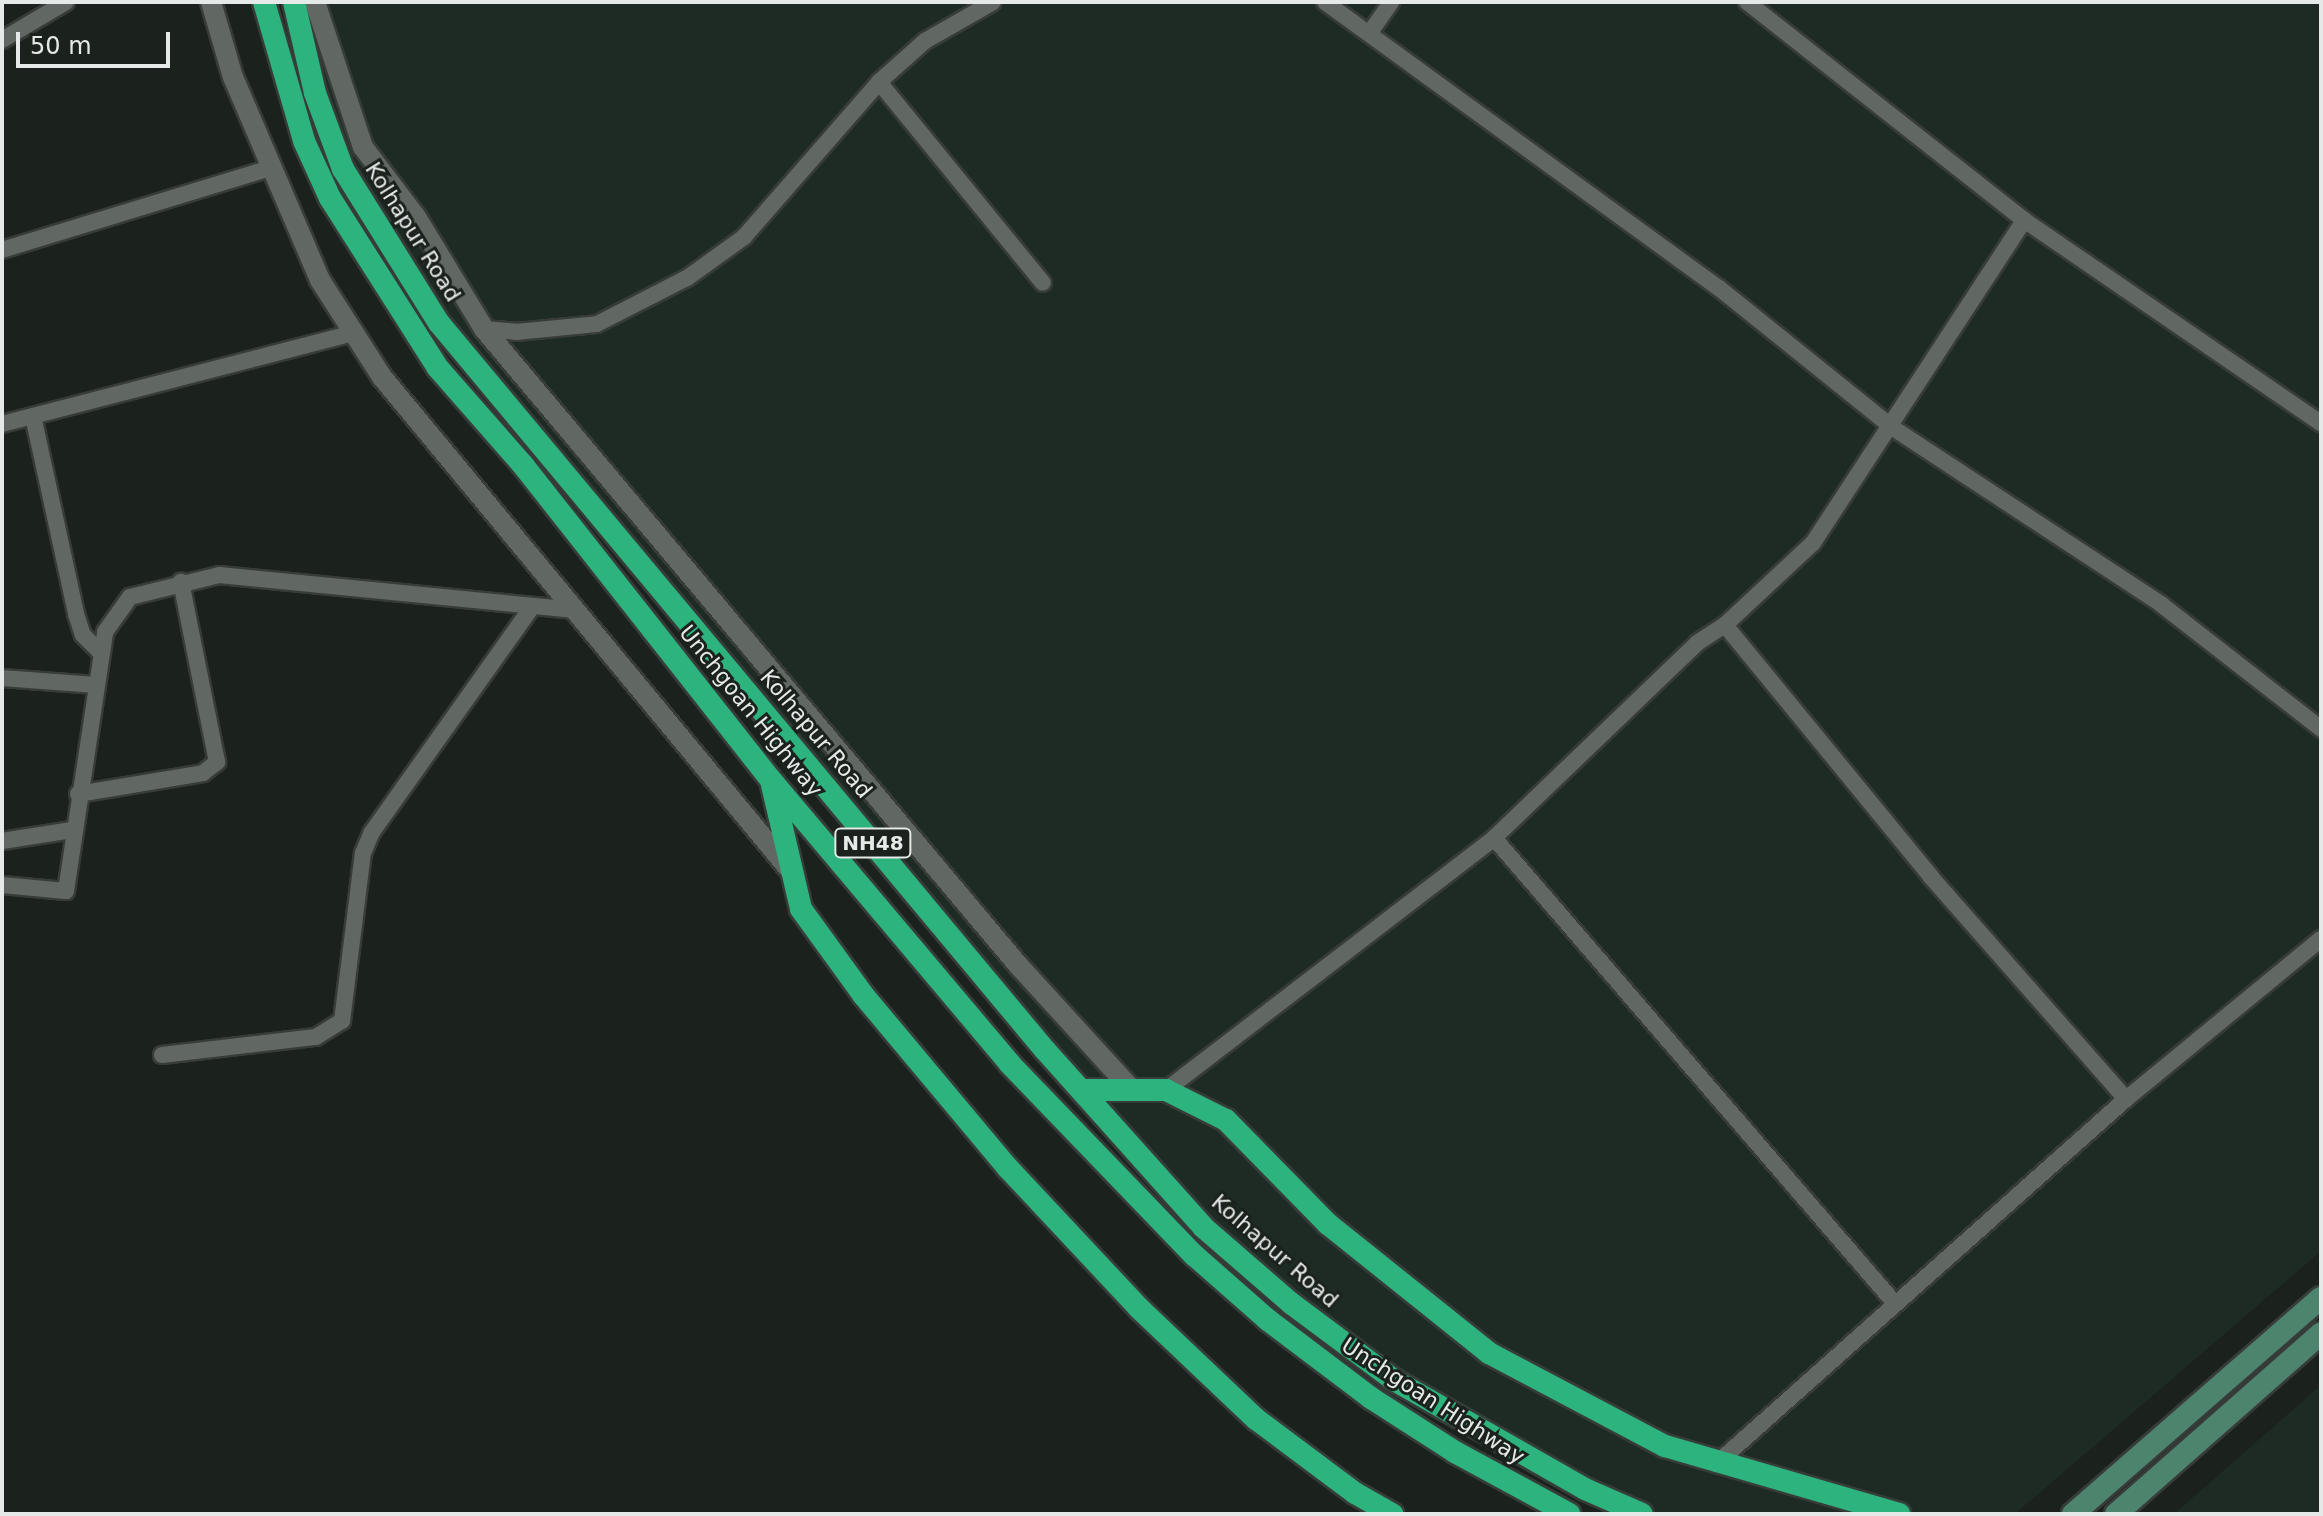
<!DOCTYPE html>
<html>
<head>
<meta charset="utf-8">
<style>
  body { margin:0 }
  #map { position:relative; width:2323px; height:1516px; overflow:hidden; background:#1b221e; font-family:"DejaVu Sans",sans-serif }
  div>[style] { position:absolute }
  .built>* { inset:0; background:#1e2b24 }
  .roads { filter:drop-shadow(2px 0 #373c39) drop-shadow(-2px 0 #373c39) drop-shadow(0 2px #373c39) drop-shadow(0 -2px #373c39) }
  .minor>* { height:16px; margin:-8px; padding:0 8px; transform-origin:8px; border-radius:8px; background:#616864 }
  .tertiary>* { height:20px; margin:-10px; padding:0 10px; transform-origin:10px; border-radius:10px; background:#616864 }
  .secondary>* { height:22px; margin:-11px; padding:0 11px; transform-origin:11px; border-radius:11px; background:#4d846e }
  .trunk>* { height:22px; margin:-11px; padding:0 11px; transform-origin:11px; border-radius:11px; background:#2cb37e }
  span { translate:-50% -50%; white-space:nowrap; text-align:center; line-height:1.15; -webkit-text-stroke:6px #1b221e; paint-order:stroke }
  .shield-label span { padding:2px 6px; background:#1b221e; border:2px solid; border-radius:6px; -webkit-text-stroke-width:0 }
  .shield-label { font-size:20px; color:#e5e9e7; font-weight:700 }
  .street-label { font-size:22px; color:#e5e9e7 }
  .frame { position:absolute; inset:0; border:4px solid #e5e9e7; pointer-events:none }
  .scale { position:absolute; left:16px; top:32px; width:154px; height:36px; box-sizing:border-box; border:4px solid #e5e9e7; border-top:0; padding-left:10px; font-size:24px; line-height:28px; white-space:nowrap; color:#e5e9e7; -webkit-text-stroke:6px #1b221e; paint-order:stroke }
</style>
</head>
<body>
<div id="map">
  <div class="built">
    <i style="clip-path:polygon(294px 2px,2321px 2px,2321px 1251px,2015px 1514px,1642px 1514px,1436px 1405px,1223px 1244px,468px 358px,343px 169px)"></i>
    <i style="clip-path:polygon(2321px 1385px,2321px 1514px,2174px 1514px)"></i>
  </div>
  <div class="roads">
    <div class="minor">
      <i style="left:1325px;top:2px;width:487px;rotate:36deg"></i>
      <i style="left:1719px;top:288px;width:223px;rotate:38.8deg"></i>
      <i style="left:1893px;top:428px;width:322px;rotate:33.3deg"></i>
      <i style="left:2162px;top:605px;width:202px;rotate:37.9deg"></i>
      <i style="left:1747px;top:2px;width:352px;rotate:38.2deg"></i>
      <i style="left:2024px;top:220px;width:360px;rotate:34.4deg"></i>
      <i style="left:1371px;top:31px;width:35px;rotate:-55deg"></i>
      <i style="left:2px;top:40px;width:74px;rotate:-30.7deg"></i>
      <i style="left:879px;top:82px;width:259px;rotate:50.8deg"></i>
      <i style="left:2px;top:250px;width:280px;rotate:-17deg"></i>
      <i style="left:484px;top:329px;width:32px;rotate:5deg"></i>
      <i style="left:516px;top:332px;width:81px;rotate:-5.6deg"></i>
      <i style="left:597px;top:324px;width:101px;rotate:-27.1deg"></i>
      <i style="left:687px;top:278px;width:70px;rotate:-35.7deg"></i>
      <i style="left:744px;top:237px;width:206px;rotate:-48.9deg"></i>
      <i style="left:879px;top:82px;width:62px;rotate:-41.7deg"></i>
      <i style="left:925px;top:41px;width:78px;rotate:-29.8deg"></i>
      <i style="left:33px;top:416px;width:203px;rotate:77.7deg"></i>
      <i style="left:76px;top:614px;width:22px;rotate:72deg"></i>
      <i style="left:83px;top:635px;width:25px;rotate:45deg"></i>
      <i style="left:2px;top:424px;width:364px;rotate:-14.5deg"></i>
      <i style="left:1725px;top:625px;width:325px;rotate:50.7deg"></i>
      <i style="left:1931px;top:877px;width:295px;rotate:48.7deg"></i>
      <i style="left:2px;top:678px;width:94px;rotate:4.3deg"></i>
      <i style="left:78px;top:794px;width:127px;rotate:-9.5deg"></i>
      <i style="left:203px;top:773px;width:18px;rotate:-38deg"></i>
      <i style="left:217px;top:762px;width:184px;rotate:-101.3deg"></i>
      <i style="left:1494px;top:838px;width:611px;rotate:49.25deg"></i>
      <i style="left:2px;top:841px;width:71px;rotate:-8.9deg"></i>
      <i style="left:2px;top:885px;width:64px;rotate:5.4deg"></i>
      <i style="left:66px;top:891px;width:262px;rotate:-81.4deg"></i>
      <i style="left:105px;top:632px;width:43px;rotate:-54.5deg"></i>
      <i style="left:130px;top:597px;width:92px;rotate:-13.9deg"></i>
      <i style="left:219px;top:575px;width:358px;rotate:5.6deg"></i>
      <i style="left:162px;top:1055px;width:155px;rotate:-6.7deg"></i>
      <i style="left:316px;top:1037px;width:31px;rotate:-32deg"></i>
      <i style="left:342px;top:1021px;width:169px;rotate:-82.9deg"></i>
      <i style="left:363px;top:853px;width:23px;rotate:-67deg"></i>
      <i style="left:372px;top:832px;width:276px;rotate:-54.6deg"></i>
      <i style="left:1166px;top:1090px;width:414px;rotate:-37.5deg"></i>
      <i style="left:1494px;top:838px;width:281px;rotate:-43.8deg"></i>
      <i style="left:1697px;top:643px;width:33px;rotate:-33deg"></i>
      <i style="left:1725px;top:625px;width:120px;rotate:-43deg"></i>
      <i style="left:1813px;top:543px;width:386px;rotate:-56.8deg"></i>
      <i style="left:1716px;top:1464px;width:549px;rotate:-41.68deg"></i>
      <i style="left:2126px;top:1099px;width:252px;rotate:-39.4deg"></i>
    </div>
    <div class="tertiary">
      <i style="left:211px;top:2px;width:78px;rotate:73.7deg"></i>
      <i style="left:233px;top:77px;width:221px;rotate:66.8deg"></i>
      <i style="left:320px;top:280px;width:115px;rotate:57.4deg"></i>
      <i style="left:382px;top:377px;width:640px;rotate:50.39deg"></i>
      <i style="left:315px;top:2px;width:153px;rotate:71.7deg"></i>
      <i style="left:363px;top:147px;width:88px;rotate:52.9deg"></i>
      <i style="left:416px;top:217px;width:131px;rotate:58.7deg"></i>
      <i style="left:484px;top:329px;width:830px;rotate:49.98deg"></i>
      <i style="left:1018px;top:965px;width:169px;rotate:47.6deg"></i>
    </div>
    <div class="secondary">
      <i style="left:2073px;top:1514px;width:329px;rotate:-41.1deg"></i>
      <i style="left:2116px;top:1514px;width:273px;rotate:-41.4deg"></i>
    </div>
    <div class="trunk">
      <i style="left:264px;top:2px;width:145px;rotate:73.9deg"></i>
      <i style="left:304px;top:141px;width:63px;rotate:65.5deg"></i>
      <i style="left:330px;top:198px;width:201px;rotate:57.6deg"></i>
      <i style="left:438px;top:368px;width:129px;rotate:48.8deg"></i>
      <i style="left:523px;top:465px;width:401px;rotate:51.8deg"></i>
      <i style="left:771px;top:780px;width:371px;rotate:49.9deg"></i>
      <i style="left:1010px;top:1064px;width:265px;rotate:46.1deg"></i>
      <i style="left:1194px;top:1255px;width:98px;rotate:41.3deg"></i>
      <i style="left:1268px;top:1320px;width:129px;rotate:37.1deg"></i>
      <i style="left:1371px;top:1398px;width:100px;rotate:32.7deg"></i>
      <i style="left:1455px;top:1452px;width:130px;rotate:28.5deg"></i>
      <i style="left:294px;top:2px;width:93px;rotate:77deg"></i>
      <i style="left:315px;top:93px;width:81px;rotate:69.8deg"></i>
      <i style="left:343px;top:169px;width:181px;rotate:58.1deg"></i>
      <i style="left:439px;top:323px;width:946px;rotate:50.19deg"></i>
      <i style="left:1045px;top:1050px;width:237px;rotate:48.2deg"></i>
      <i style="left:1203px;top:1227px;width:118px;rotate:40.9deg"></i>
      <i style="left:1292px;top:1304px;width:127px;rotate:36.7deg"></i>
      <i style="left:1394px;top:1380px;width:220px;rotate:29.7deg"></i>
      <i style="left:1585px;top:1489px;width:62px;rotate:23.7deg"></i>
      <i style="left:772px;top:785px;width:127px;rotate:76.8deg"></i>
      <i style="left:801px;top:909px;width:107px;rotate:54.1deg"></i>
      <i style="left:864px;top:996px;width:224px;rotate:50.1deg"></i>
      <i style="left:1008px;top:1168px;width:193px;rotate:46.9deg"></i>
      <i style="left:1140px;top:1309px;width:160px;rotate:43.5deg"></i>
      <i style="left:1256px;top:1419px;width:124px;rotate:36.8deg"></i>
      <i style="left:1355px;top:1493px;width:43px;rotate:29.6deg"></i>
      <i style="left:1081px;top:1090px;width:85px"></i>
      <i style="left:1166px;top:1090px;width:67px;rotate:26.6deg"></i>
      <i style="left:1226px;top:1120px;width:146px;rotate:45.6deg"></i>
      <i style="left:1328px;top:1224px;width:206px;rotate:38.7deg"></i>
      <i style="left:1489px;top:1353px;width:199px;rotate:27.9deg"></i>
      <i style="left:1665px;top:1446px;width:244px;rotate:16.2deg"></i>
    </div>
  </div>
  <div class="shield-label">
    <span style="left:873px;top:843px">NH48</span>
  </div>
  <div class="street-label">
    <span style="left:413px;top:232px;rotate:58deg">Kolhapur Road</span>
    <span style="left:751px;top:711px;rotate:51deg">Unchgoan Highway</span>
    <span style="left:816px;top:734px;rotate:50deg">Kolhapur Road</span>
    <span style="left:1275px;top:1251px;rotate:41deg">Kolhapur Road</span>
    <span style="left:1433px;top:1401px;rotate:33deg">Unchgoan Highway</span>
  </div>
  <div class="frame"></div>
  <div class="scale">50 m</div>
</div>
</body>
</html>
